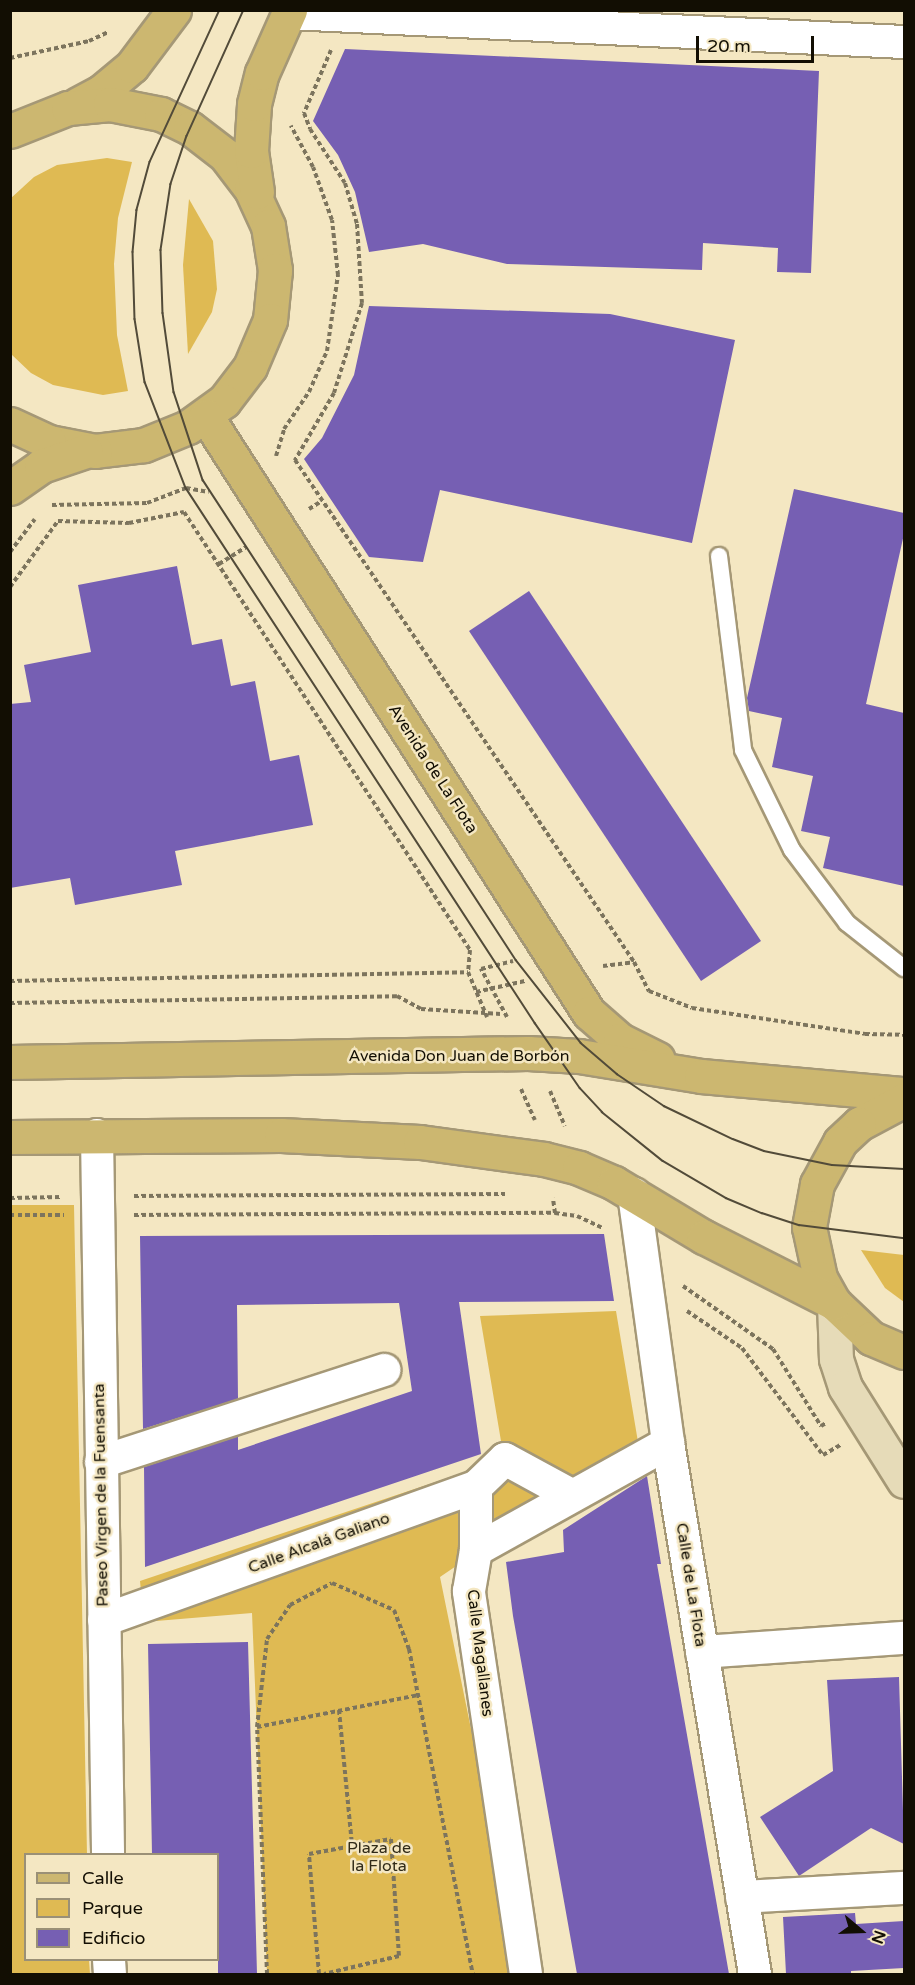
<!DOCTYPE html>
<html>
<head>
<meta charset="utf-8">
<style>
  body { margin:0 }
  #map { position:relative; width:915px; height:1985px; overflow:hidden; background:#f4e7c2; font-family:"Varela Round",sans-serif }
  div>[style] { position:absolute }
  .green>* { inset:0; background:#dfba53 }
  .building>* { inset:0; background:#765fb3 }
  .path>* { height:4px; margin-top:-2px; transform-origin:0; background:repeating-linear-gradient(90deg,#7c745d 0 4.5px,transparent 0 7.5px) }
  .roads { filter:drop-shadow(2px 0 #a59876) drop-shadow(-2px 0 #a59876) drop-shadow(0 2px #a59876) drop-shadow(0 -2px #a59876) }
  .lane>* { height:16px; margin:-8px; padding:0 8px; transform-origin:8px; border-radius:8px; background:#fff }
  .street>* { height:32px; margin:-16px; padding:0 16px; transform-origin:16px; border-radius:16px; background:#fff }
  .secondary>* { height:33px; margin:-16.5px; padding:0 16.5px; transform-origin:16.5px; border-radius:16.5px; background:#e6dbb8 }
  .primary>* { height:33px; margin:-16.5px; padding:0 16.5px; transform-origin:16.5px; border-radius:16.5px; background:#ccb770 }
  .tram>* { height:1.5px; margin:-0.75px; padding:0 0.75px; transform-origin:0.75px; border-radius:0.75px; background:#524b39 }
  span { translate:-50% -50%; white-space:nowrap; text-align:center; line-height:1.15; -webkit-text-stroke:5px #f4e7c2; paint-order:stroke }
  .street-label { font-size:16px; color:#120e03 }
  .park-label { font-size:16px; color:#312b18 }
  .frame { position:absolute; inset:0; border:12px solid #120e03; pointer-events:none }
  .legend { position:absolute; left:24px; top:1853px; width:195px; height:108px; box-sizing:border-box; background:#f4e7c2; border:2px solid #9a9076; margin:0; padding:8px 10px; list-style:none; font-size:18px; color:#120e03 }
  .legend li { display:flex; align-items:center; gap:12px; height:30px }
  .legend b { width:30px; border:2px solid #9a9076 }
  .north { position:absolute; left:831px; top:1901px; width:60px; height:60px; -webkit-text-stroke:4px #f4e7c2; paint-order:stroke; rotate:109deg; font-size:16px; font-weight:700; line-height:24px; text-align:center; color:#120e03 }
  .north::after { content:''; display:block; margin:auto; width:21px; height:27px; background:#120e03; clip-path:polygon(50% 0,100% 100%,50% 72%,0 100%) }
  .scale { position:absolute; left:696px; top:36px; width:118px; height:27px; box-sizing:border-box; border:3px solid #120e03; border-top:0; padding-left:8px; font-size:18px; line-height:21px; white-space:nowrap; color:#120e03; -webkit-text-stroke:4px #f4e7c2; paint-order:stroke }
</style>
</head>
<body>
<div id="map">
  <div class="green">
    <i style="clip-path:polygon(107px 158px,132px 162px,118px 218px,114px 264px,117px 335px,128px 391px,103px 395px,53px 385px,31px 373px,11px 354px,10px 199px,34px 177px,57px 165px)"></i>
    <i style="clip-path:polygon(189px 199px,213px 241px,217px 289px,212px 312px,188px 354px,183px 265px)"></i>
    <i style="clip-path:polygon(11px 1205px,74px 1205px,87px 1854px,26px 1854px,26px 1960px,89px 1960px,90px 1974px,11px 1974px)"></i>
    <i style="clip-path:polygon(861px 1250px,904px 1255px,904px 1302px,885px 1288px)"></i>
    <i style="clip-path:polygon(616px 1311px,638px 1442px,440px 1577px,521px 1974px,267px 1974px,252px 1613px,144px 1622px,140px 1581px,504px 1459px,480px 1316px)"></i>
  </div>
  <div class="building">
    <i style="clip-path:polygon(345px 49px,819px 71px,811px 273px,777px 272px,778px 248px,703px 243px,702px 270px,507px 264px,423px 244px,369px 252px,355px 192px,338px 155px,313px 121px)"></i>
    <i style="clip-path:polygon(369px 306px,610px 314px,735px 340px,692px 543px,440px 490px,423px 562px,369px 557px,304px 459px,322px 438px,354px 375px)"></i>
    <i style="clip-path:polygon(794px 489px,904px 513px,904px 534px,866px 704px,904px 713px,904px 886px,823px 868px,830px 837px,801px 831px,813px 776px,772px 767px,782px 718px,749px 711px,747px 698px)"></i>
    <i style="clip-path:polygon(177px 566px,192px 645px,222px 639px,231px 686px,255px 681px,270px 761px,299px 755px,313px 825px,175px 851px,182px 885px,75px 905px,70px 878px,10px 888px,10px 704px,31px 702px,24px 665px,91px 652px,78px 585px)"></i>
    <i style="clip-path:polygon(529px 591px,761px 941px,701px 981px,469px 631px)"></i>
    <i style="clip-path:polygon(604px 1234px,614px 1301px,459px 1302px,481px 1454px,145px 1567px,144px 1467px,238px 1436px,238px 1450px,412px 1391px,399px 1303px,237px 1305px,238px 1399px,143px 1429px,140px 1236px)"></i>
    <i style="clip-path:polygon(647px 1476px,661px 1564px,657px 1564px,729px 1974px,577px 1974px,513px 1616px,506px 1562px,564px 1552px,563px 1530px)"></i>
    <i style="clip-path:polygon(248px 1642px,257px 1974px,218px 1974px,218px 1854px,152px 1854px,148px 1644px)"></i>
    <i style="clip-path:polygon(899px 1677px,904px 1844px,871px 1828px,799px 1876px,760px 1817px,833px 1771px,827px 1680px)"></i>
    <i style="clip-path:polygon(855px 1913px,856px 1924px,904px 1921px,904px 1968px,851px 1971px,851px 1974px,786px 1974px,783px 1917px)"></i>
  </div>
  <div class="path">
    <i style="left:331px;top:50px;width:69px;rotate:113.2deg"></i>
    <i style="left:304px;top:113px;width:17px;rotate:69deg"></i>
    <i style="left:310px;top:129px;width:64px;rotate:57.1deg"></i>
    <i style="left:345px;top:183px;width:43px;rotate:73.7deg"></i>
    <i style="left:357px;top:224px;width:79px;rotate:86.4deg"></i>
    <i style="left:362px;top:303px;width:94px;rotate:107.3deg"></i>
    <i style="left:334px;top:393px;width:78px;rotate:120.2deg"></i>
    <i style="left:295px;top:460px;width:606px;rotate:55.97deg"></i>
    <i style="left:634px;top:962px;width:33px;rotate:63deg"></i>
    <i style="left:649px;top:991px;width:46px;rotate:21.6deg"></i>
    <i style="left:692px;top:1008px;width:175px;rotate:8.5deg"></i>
    <i style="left:865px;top:1034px;width:39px;rotate:1deg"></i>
    <i style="left:10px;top:58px;width:81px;rotate:-12.1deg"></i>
    <i style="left:89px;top:41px;width:21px;rotate:-25deg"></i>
    <i style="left:276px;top:456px;width:28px;rotate:-73deg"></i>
    <i style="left:284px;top:429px;width:45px;rotate:-56deg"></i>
    <i style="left:309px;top:392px;width:45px;rotate:-66.3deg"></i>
    <i style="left:327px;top:351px;width:77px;rotate:-81.8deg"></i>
    <i style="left:338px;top:275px;width:55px;rotate:-96.2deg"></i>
    <i style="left:332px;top:220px;width:56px;rotate:-109.7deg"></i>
    <i style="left:313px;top:167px;width:47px;rotate:-118.2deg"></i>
    <i style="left:52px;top:505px;width:95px;rotate:-1.2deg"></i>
    <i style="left:147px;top:503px;width:42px;rotate:-21deg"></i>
    <i style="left:186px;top:488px;width:23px;rotate:10deg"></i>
    <i style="left:309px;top:509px;width:15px;rotate:-32deg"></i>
    <i style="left:10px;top:552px;width:41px;rotate:-52.9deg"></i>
    <i style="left:219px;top:564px;width:32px;rotate:-32deg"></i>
    <i style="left:10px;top:587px;width:82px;rotate:-54deg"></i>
    <i style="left:58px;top:521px;width:71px;rotate:1.6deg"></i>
    <i style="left:129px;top:523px;width:56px;rotate:-11.3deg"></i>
    <i style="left:184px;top:512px;width:523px;rotate:56.86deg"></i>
    <i style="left:470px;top:950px;width:22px;rotate:95deg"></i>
    <i style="left:468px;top:972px;width:49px;rotate:67.1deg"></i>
    <i style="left:603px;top:966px;width:31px;rotate:-7deg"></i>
    <i style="left:10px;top:981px;width:458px;rotate:-1.1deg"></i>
    <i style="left:476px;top:992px;width:50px;rotate:-12.7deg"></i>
    <i style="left:10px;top:1003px;width:387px;rotate:-1deg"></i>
    <i style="left:397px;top:996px;width:27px;rotate:28deg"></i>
    <i style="left:421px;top:1009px;width:80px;rotate:3.6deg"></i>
    <i style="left:507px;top:1017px;width:55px;rotate:-118.4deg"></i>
    <i style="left:481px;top:969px;width:33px;rotate:-14deg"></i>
    <i style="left:521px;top:1089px;width:34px;rotate:66deg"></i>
    <i style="left:550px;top:1091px;width:38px;rotate:67deg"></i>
    <i style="left:134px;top:1196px;width:371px;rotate:-0.3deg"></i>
    <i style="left:10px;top:1198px;width:51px;rotate:-1.1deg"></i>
    <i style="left:555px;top:1213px;width:22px;rotate:8deg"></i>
    <i style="left:577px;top:1216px;width:29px;rotate:25deg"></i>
    <i style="left:10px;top:1215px;width:54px"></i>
    <i style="left:134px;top:1215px;width:421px;rotate:-0.3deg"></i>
    <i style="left:555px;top:1213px;width:15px;rotate:-98deg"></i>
    <i style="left:683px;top:1286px;width:110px;rotate:35deg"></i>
    <i style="left:773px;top:1349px;width:91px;rotate:58.1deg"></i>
    <i style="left:821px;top:1426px;width:6px;rotate:-31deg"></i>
    <i style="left:687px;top:1311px;width:66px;rotate:33.9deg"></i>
    <i style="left:742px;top:1348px;width:134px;rotate:52.9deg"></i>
    <i style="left:823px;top:1455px;width:20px;rotate:-30deg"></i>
    <i style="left:339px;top:1710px;width:136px;rotate:84.5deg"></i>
    <i style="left:257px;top:1727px;width:164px;rotate:-11.2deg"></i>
    <i style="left:267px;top:1974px;width:247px;rotate:-92.3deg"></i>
    <i style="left:257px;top:1727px;width:89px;rotate:-83.5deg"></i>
    <i style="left:267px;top:1639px;width:41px;rotate:-55.9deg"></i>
    <i style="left:290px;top:1605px;width:47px;rotate:-27.6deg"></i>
    <i style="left:332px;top:1583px;width:68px;rotate:23.5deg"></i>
    <i style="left:394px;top:1610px;width:42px;rotate:69deg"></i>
    <i style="left:409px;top:1649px;width:331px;rotate:78.9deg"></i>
    <i style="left:319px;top:1974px;width:120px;rotate:-94.8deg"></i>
    <i style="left:309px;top:1854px;width:83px;rotate:-10.4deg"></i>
    <i style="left:391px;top:1839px;width:117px;rotate:86.1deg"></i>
    <i style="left:399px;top:1956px;width:77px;rotate:166.5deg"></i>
  </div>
  <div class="roads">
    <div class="lane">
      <i style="left:719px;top:556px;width:195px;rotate:82.9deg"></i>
      <i style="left:743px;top:750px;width:111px;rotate:63.9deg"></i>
      <i style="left:792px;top:850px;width:91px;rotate:53deg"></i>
      <i style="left:847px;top:923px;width:73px;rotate:38.3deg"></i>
    </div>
    <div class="street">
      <i style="left:289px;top:13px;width:616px;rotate:2.7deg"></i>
      <i style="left:97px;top:1135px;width:719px;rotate:89.12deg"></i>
      <i style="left:634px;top:1194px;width:251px;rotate:82.2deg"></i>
      <i style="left:668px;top:1443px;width:538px;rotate:80.7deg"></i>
      <i style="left:101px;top:1462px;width:298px;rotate:-18deg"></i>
      <i style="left:476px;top:1487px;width:40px;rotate:-44deg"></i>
      <i style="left:505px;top:1459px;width:75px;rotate:28.6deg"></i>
      <i style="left:104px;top:1620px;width:395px;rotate:-19.7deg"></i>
      <i style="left:476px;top:1487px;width:63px;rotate:90deg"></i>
      <i style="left:702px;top:1652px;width:202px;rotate:-4deg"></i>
      <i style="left:742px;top:1897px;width:162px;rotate:-3.2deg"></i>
      <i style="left:109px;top:1960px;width:14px;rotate:86deg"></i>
      <i style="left:526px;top:1974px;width:387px;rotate:-98.5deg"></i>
      <i style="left:469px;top:1591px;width:42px;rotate:-80.3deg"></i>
      <i style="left:476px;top:1550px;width:220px;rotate:-29.1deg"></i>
    </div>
    <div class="secondary">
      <i style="left:834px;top:1303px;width:56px;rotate:88deg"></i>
      <i style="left:836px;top:1359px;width:29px;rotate:72deg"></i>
      <i style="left:845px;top:1387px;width:111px;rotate:57.9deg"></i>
    </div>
    <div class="primary">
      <i style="left:78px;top:104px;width:26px;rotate:-28deg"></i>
      <i style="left:101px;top:92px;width:40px;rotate:-40deg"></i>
      <i style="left:132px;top:66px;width:70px;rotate:-53.1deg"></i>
      <i style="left:10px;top:131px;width:62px;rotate:-21.6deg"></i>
      <i style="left:68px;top:108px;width:42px;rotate:-5.4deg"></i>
      <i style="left:110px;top:104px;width:52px;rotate:11.1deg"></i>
      <i style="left:161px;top:114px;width:32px;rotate:26deg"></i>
      <i style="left:190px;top:128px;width:44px;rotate:37.6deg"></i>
      <i style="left:225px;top:155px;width:43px;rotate:52.6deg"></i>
      <i style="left:251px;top:189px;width:41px;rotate:65.3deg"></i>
      <i style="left:268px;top:226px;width:45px;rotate:81deg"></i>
      <i style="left:275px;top:270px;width:50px;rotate:95.7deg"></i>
      <i style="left:270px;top:320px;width:51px;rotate:113.1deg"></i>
      <i style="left:250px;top:367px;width:43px;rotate:127.4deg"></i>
      <i style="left:224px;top:401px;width:44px;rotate:144.2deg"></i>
      <i style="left:188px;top:427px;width:48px;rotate:157.8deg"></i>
      <i style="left:144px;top:445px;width:49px;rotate:173deg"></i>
      <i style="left:95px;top:451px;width:47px;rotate:-168.9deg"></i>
      <i style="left:49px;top:442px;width:43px;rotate:-155.2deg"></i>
      <i style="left:257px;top:192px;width:41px;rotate:-98.3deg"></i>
      <i style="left:251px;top:151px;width:47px;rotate:-86.3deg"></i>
      <i style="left:254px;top:104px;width:32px;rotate:-76deg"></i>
      <i style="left:262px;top:73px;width:69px;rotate:-66deg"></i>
      <i style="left:206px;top:416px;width:709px;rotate:57.32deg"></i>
      <i style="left:589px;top:1013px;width:41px;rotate:41.1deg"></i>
      <i style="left:620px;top:1040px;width:42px;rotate:26.6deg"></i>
      <i style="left:10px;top:488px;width:38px;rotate:-35deg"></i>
      <i style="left:41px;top:466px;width:47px;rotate:-18.4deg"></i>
      <i style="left:10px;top:1062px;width:518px;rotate:-1deg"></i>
      <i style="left:528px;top:1053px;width:51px;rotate:3.4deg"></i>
      <i style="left:579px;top:1056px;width:124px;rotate:9.3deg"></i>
      <i style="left:701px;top:1076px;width:204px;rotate:5.1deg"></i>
      <i style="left:904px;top:1100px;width:51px;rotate:151.9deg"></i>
      <i style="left:859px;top:1124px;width:26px;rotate:137deg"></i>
      <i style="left:840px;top:1142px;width:48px;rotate:118.7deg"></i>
      <i style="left:817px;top:1184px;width:44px;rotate:100.5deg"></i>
      <i style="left:809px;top:1227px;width:52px;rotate:77.8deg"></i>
      <i style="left:820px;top:1278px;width:29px;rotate:61deg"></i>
      <i style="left:834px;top:1303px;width:51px;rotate:43.4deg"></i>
      <i style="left:871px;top:1338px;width:36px;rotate:23deg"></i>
      <i style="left:10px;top:1137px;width:271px;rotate:-0.4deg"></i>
      <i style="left:281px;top:1135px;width:139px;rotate:2.9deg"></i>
      <i style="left:420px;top:1142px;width:125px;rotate:7.8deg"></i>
      <i style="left:544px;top:1159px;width:36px;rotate:14deg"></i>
      <i style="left:579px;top:1168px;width:38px;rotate:23deg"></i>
      <i style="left:614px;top:1183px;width:105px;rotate:31deg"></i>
      <i style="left:704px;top:1237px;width:146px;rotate:26.9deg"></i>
    </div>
  </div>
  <div class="tram">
    <i style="left:220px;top:10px;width:167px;rotate:114.7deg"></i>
    <i style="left:150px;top:162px;width:50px;rotate:105.2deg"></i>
    <i style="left:137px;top:210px;width:42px;rotate:95.4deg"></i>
    <i style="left:133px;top:252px;width:67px;rotate:88.3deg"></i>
    <i style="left:135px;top:319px;width:64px;rotate:81deg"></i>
    <i style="left:145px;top:382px;width:114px;rotate:68.9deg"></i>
    <i style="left:186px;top:488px;width:639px;rotate:56.88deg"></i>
    <i style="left:535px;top:1023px;width:79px;rotate:55.3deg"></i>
    <i style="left:580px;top:1088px;width:33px;rotate:47deg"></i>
    <i style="left:602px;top:1112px;width:78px;rotate:38.8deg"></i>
    <i style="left:663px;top:1161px;width:73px;rotate:30.4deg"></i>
    <i style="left:726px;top:1198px;width:39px;rotate:23deg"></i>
    <i style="left:762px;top:1213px;width:39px;rotate:18deg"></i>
    <i style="left:799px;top:1225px;width:106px;rotate:7.1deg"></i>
    <i style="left:244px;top:10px;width:138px;rotate:114.3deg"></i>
    <i style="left:187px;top:136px;width:51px;rotate:108.4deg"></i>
    <i style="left:171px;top:184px;width:67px;rotate:98.6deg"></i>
    <i style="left:161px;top:250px;width:63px;rotate:88.2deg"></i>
    <i style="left:163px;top:313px;width:80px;rotate:82.1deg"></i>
    <i style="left:174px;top:392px;width:93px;rotate:71.8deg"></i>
    <i style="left:203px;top:480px;width:573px;rotate:56.89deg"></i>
    <i style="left:516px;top:960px;width:105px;rotate:51.9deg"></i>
    <i style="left:581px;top:1043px;width:48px;rotate:40.7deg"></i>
    <i style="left:617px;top:1074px;width:57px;rotate:34.2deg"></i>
    <i style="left:664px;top:1106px;width:76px;rotate:25.6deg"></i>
    <i style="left:733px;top:1139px;width:33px;rotate:21deg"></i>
    <i style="left:764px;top:1151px;width:69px;rotate:11.6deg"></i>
    <i style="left:832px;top:1165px;width:72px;rotate:3.2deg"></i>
  </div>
  <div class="street-label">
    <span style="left:433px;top:769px;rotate:57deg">Avenida de La Flota</span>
    <span style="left:459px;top:1056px">Avenida Don Juan de Borbón</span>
    <span style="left:101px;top:1495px;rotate:-91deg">Paseo Virgen de la Fuensanta</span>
    <span style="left:319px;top:1543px;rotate:-20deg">Calle Alcalá Galiano</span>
    <span style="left:691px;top:1585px;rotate:81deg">Calle de La Flota</span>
    <span style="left:480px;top:1653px;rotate:83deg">Calle Magallanes</span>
  </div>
  <div class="park-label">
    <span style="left:379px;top:1857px">Plaza de<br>la Flota</span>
  </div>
  <div class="frame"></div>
  <ul class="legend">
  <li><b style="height:8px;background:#ccb770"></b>Calle</li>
  <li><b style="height:16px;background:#dfba53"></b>Parque</li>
  <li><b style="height:16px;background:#765fb3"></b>Edificio</li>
  </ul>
  <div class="north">N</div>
  <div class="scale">20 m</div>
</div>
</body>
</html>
